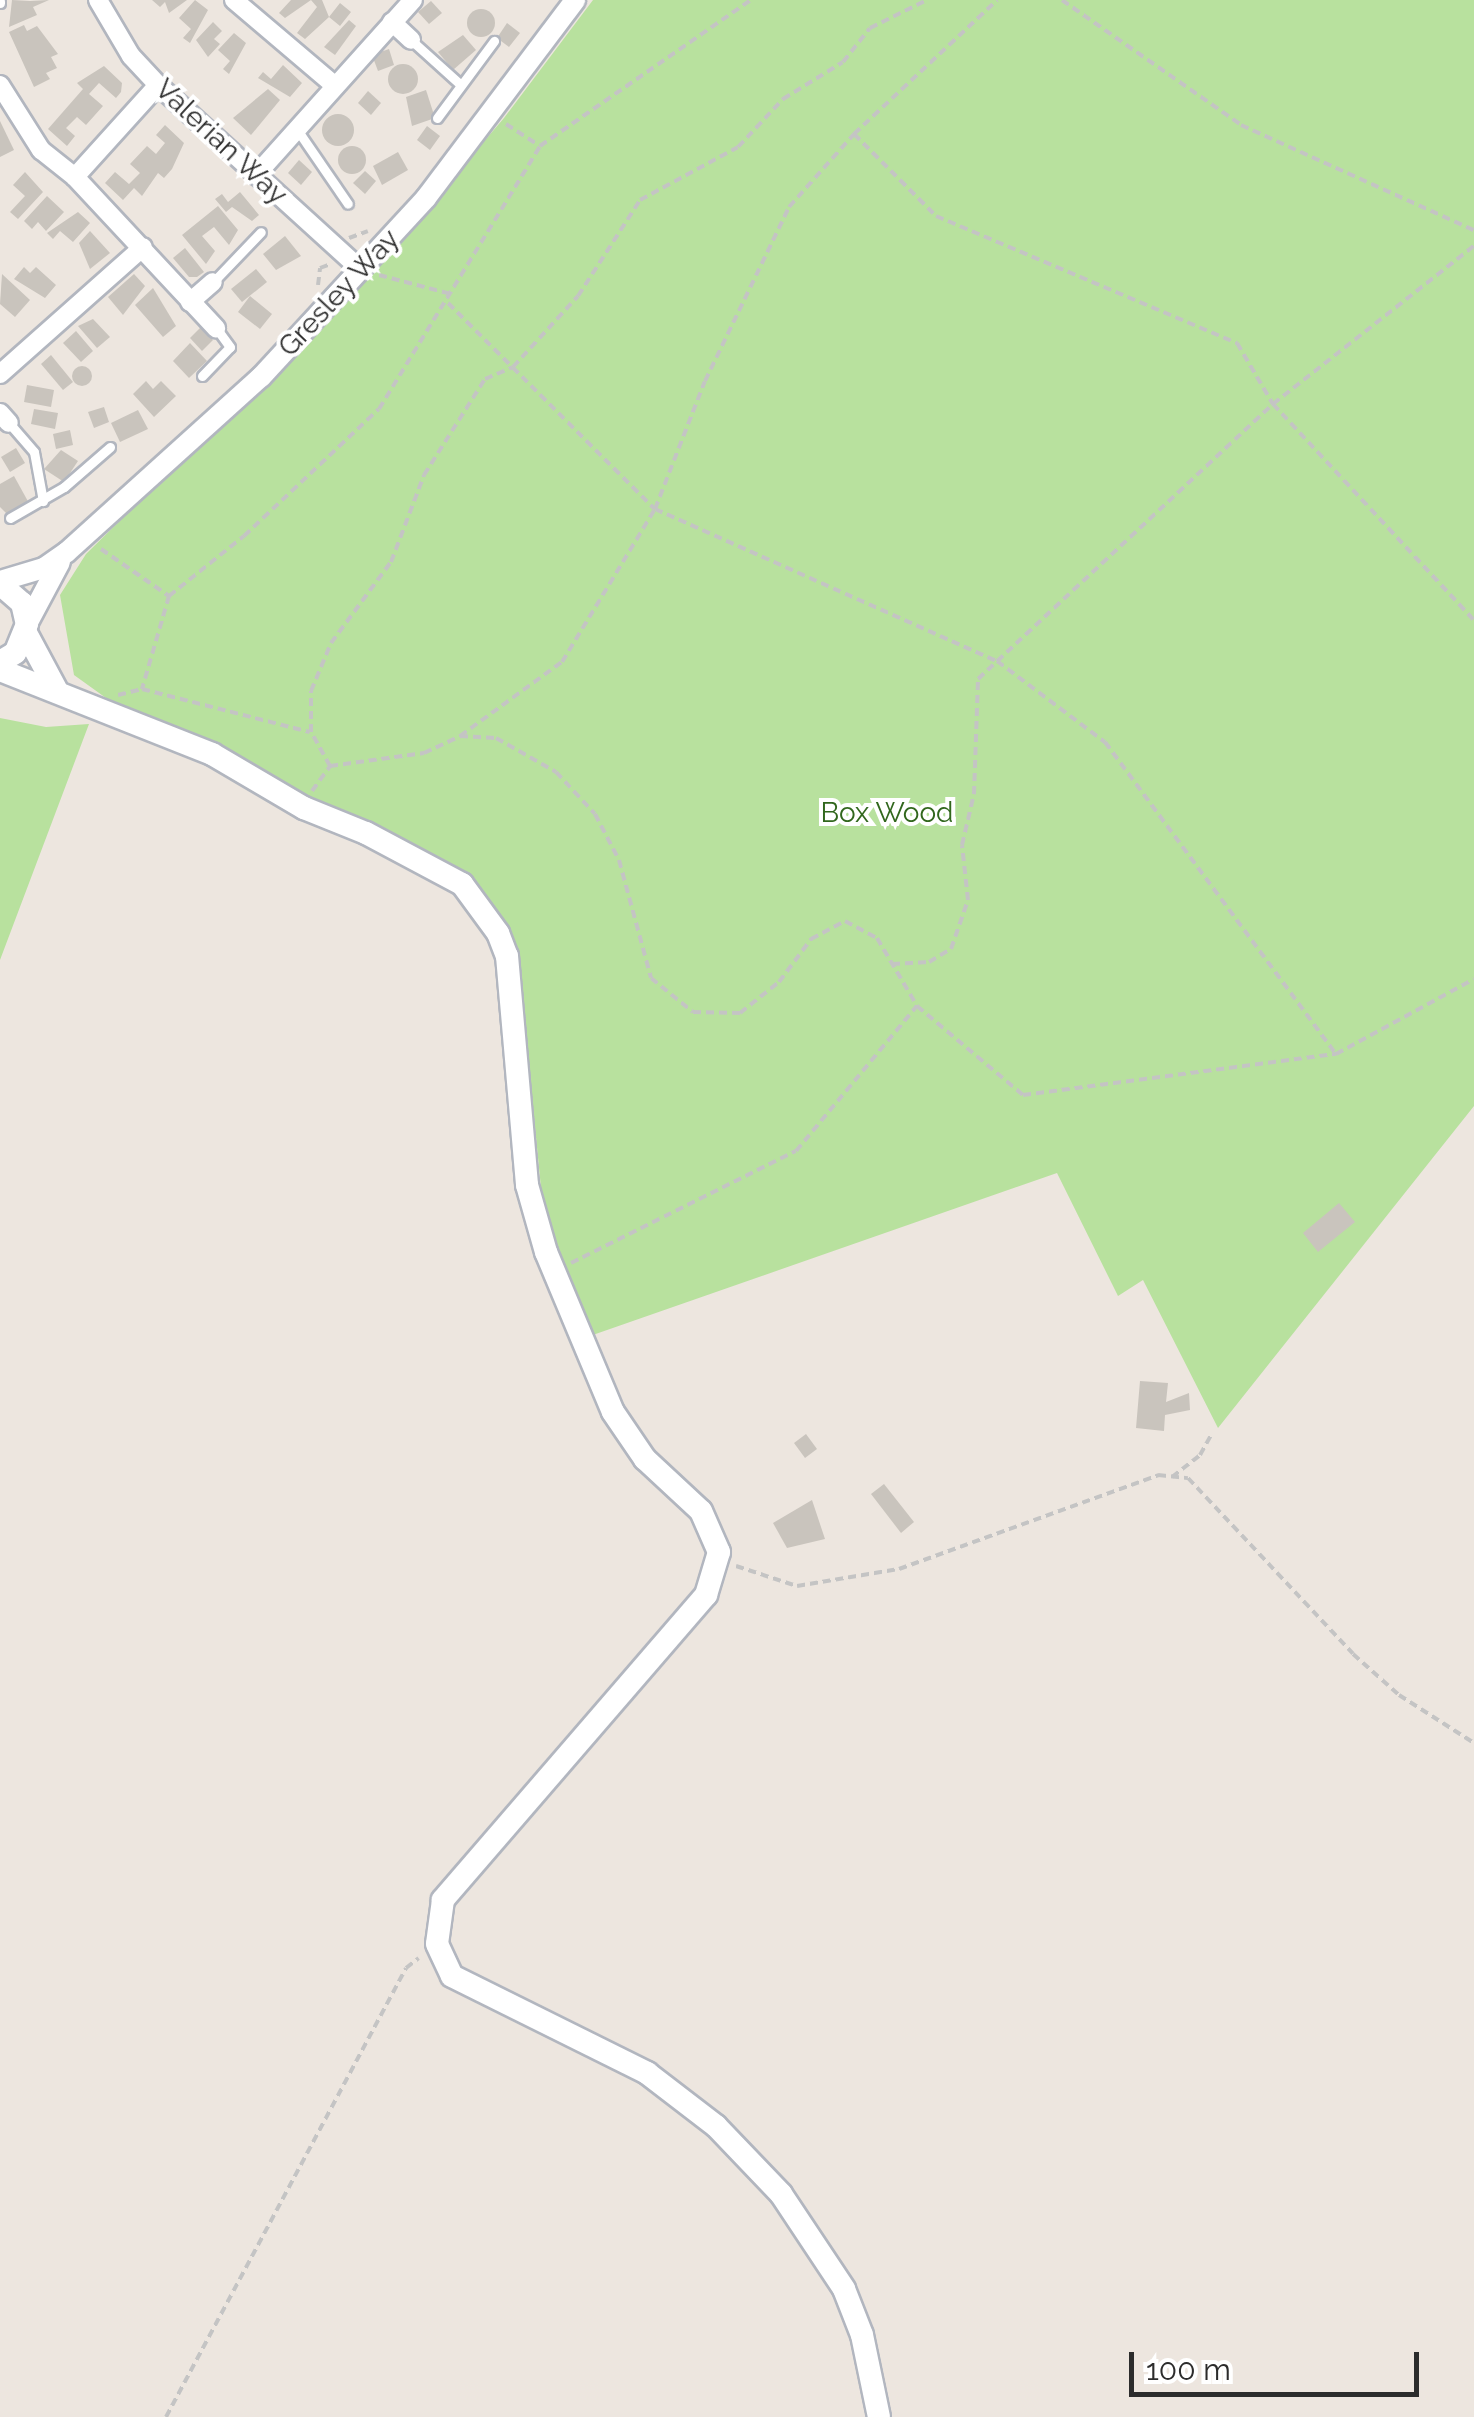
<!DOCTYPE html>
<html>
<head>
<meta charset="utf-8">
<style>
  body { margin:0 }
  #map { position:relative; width:1474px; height:2417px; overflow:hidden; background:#ede6df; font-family:Raleway,sans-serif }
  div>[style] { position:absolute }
  .green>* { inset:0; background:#b8e19e }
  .building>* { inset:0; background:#c9c4bd }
  .round { border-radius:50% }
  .path>* { height:4px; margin-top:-2px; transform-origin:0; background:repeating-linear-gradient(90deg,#c4c4c4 0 8px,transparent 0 13px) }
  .roads { filter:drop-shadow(2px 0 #b2b6bf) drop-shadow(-2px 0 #b2b6bf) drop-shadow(0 2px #b2b6bf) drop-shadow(0 -2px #b2b6bf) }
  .service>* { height:9px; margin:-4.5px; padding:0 4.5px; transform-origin:4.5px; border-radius:4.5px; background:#fff }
  .minor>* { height:18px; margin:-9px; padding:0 9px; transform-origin:9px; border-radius:9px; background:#fff }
  .tertiary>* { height:20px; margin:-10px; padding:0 10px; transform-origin:10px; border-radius:10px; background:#fff }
  .secondary>* { height:22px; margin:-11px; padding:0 11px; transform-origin:11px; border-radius:11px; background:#fff }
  span { translate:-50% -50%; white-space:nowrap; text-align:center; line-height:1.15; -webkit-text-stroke:8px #fff; paint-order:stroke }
  .street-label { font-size:28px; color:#2c2c2c }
  .park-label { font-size:28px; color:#31671d }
  .scale { position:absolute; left:1129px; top:2352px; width:290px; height:45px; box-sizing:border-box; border:5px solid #2c2c2c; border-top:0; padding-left:12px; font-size:30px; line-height:35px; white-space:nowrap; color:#2c2c2c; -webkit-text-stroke:8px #fff; paint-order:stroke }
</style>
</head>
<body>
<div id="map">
  <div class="green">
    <i style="clip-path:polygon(593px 0,1474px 0,1474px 1106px,1218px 1428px,1143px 1280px,1118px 1296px,1057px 1173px,587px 1337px,542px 1198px,518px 954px,479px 887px,357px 816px,308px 805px,211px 740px,113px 703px,74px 675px,60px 595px,86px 554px,368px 277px,504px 118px)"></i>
    <i style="clip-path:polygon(0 718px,46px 727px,89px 724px,0 960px)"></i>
  </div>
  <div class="building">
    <i style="clip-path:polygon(12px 0,30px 1px,49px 0,33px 7px,37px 15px,9px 27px)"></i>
    <i style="clip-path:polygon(152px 0,187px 0,169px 13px,165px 2px,160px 7px)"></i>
    <i style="clip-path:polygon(195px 0,208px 10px,190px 43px,183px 38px,191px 29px,179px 18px)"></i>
    <i style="clip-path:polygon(291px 0,322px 0,329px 17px,340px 3px,351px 12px,340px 26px,329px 17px,305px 39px,297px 33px,317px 7px,311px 0,285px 18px,279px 13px)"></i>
    <i style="clip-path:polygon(431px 1px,442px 13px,429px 24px,418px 12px)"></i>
    <i class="round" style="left:467px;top:9px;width:28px;height:28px"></i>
    <i style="clip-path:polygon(349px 20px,356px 26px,335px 55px,324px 47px)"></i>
    <i style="clip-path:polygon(213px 22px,222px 31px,214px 39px,220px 44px,208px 57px,196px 40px)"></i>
    <i style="clip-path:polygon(507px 23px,520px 33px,509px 47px,497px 38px)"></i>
    <i style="clip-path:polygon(24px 25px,27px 31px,37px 26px,58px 54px,51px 57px,57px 68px,46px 73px,50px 79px,34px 87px,9px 32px)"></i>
    <i style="clip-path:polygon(234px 33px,246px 43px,229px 74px,223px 69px,230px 61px,218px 50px)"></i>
    <i style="clip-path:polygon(463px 35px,476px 50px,453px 70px,438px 52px)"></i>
    <i style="clip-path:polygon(389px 49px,394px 65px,378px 71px,372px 55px)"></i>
    <i class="round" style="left:388px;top:64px;width:30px;height:30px"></i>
    <i style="clip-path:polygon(283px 65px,302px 83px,290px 97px,258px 78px,263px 72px,271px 79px)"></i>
    <i style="clip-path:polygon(104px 66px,122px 83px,121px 92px,116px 98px,99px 83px,89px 94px,103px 106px,86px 125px,77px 117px,66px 128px,75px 136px,67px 146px,48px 129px,83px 89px,77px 83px)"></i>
    <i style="clip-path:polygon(268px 89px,280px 100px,251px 135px,233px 118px)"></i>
    <i style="clip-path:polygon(426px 90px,435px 118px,412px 126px,406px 97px)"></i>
    <i style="clip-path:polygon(368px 91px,381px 103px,371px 115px,358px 103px)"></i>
    <i class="round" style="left:322px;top:114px;width:32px;height:32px"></i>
    <i style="clip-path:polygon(0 121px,14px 150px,0 157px)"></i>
    <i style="clip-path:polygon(165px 125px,184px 143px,172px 169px,164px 178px,158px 173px,142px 196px,134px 188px,123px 200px,105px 183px,115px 172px,129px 184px,140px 173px,130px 164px,147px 146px,156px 154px,165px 143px,156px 135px)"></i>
    <i style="clip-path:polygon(427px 126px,440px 136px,430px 150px,417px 140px)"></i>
    <i class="round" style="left:338px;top:146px;width:28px;height:28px"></i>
    <i style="clip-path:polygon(398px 152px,408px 170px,382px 185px,373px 166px)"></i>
    <i style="clip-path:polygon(299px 160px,312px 172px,301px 185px,288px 173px)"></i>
    <i style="clip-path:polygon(365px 171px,376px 181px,365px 194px,353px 183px)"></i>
    <i style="clip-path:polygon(25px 172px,43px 192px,18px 219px,10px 212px,25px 196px,13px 185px)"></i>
    <i style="clip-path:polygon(240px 192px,259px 215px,252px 221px,232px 207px,226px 212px,215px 199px,222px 194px,228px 202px)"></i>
    <i style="clip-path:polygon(47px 196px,64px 212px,46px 231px,38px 222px,32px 229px,24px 221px)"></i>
    <i style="clip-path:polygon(218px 206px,238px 230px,229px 245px,214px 227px,202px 236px,215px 251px,206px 264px,182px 235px)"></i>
    <i style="clip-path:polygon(78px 212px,90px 223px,73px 242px,60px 231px,53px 239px,47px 233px)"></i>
    <i style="clip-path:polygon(90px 231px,110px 253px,90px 269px,79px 243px)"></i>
    <i style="clip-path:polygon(285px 236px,301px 256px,276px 270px,263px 254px)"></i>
    <i style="clip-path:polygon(185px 248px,204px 272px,197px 277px,189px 277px,173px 258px)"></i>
    <i style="clip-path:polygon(24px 267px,30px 273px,36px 267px,56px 285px,45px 298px,14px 279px)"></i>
    <i style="clip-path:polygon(256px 269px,267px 282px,242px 302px,231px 289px)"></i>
    <i style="clip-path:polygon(2px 274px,30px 300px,15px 317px,0 304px)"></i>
    <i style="clip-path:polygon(134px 274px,145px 286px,123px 315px,108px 297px)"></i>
    <i style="clip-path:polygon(153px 288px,176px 326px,163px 337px,135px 305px)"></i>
    <i style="clip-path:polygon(250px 296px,272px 314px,260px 329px,238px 312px)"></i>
    <i style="clip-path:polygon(93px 319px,110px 337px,97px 348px,78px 326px)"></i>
    <i style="clip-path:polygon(201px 327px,213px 340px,202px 351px,190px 338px)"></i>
    <i style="clip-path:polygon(76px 331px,93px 351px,81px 362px,63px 343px)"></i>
    <i style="clip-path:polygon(190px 343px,207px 361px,189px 378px,173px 361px)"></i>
    <i style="clip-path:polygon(51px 355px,73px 382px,63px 390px,41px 364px)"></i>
    <i class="round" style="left:72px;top:366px;width:20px;height:20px"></i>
    <i style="clip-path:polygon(146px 381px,153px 389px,161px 381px,176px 396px,154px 417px,133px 394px)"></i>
    <i style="clip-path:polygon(27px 385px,54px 390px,51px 407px,24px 402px)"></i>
    <i style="clip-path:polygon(104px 407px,109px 422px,94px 428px,88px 412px)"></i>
    <i style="clip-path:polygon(34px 409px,58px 413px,55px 429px,31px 424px)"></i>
    <i style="clip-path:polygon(138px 410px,148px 429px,120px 442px,111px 423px)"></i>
    <i style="clip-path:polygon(70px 430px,73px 445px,56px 449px,53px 434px)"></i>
    <i style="clip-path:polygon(16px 448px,25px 463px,10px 472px,1px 457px)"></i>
    <i style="clip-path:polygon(61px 450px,78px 461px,64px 482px,44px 469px)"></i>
    <i style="clip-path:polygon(14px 476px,30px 505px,10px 517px,0 507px,0 484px)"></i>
    <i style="clip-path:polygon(1339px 1203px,1355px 1222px,1318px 1252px,1303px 1233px)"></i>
    <i style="clip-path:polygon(1140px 1381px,1168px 1383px,1166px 1402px,1189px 1393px,1190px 1410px,1165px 1415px,1164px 1431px,1136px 1428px)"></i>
    <i style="clip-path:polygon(806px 1434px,817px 1449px,805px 1458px,794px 1443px)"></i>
    <i style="clip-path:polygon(884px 1484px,914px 1522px,901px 1533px,871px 1494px)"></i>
    <i style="clip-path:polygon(812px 1500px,825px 1539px,787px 1548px,773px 1523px)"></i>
  </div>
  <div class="path">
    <i style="left:1062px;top:0;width:218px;rotate:34.9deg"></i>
    <i style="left:1241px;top:125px;width:256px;rotate:24.3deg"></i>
    <i style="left:506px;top:124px;width:40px;rotate:32.9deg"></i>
    <i style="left:854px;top:134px;width:116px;rotate:45deg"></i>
    <i style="left:936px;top:216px;width:327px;rotate:22.9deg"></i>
    <i style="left:1237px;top:343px;width:71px;rotate:59.5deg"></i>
    <i style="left:1273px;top:404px;width:295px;rotate:47.1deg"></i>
    <i style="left:349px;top:238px;width:20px;rotate:-20deg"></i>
    <i style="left:379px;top:275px;width:74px;rotate:14.8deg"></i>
    <i style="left:318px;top:285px;width:17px;rotate:-83deg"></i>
    <i style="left:320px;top:268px;width:9px;rotate:-21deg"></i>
    <i style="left:448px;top:303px;width:292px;rotate:44.9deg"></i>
    <i style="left:655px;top:509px;width:374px;rotate:24deg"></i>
    <i style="left:997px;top:661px;width:135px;rotate:36.9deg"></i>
    <i style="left:1105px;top:742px;width:388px;rotate:53.5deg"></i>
    <i style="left:101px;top:549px;width:83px;rotate:34.7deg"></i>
    <i style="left:169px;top:596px;width:96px;rotate:-38.7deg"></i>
    <i style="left:244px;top:536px;width:185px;rotate:-43.3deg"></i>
    <i style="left:379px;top:409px;width:308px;rotate:-58.5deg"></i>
    <i style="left:540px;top:146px;width:257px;rotate:-34.7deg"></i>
    <i style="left:169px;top:596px;width:97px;rotate:106.2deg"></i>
    <i style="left:142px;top:689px;width:173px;rotate:14.4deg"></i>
    <i style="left:118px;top:695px;width:25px;rotate:-14deg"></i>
    <i style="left:460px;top:736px;width:36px;rotate:3deg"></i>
    <i style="left:496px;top:738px;width:69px;rotate:29.5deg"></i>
    <i style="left:556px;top:772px;width:57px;rotate:47.1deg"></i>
    <i style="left:595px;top:814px;width:52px;rotate:62.4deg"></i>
    <i style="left:619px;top:860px;width:122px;rotate:74.8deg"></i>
    <i style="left:651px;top:978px;width:54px;rotate:39deg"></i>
    <i style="left:693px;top:1012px;width:47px;rotate:1.2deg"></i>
    <i style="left:740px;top:1013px;width:50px;rotate:-38.5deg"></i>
    <i style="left:779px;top:982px;width:54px;rotate:-53.3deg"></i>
    <i style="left:811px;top:939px;width:38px;rotate:-28deg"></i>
    <i style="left:845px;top:921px;width:36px;rotate:28deg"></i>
    <i style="left:877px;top:938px;width:79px;rotate:59.5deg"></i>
    <i style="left:330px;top:766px;width:39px;rotate:-119deg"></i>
    <i style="left:311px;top:732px;width:41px;rotate:-90deg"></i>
    <i style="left:311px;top:691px;width:52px;rotate:-67.4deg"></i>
    <i style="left:331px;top:643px;width:101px;rotate:-53.5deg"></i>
    <i style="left:391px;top:562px;width:93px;rotate:-69.2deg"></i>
    <i style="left:424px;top:475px;width:114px;rotate:-57.6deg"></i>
    <i style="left:485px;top:379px;width:30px;rotate:-23deg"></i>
    <i style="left:513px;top:367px;width:96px;rotate:-47.5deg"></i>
    <i style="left:578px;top:296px;width:114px;rotate:-57.1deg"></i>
    <i style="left:640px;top:200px;width:111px;rotate:-28.4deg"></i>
    <i style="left:738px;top:147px;width:66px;rotate:-46.8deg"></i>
    <i style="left:783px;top:99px;width:70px;rotate:-31.7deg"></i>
    <i style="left:843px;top:62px;width:43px;rotate:-51.5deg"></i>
    <i style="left:870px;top:28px;width:64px;rotate:-26.2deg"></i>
    <i style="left:312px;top:791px;width:31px;rotate:-54deg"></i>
    <i style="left:330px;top:766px;width:95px;rotate:-7.9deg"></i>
    <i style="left:424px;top:753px;width:40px;rotate:-25deg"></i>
    <i style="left:460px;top:736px;width:126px;rotate:-36deg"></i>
    <i style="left:562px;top:662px;width:179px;rotate:-58.7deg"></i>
    <i style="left:655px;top:509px;width:137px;rotate:-68.7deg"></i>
    <i style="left:705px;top:381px;width:193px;rotate:-64.2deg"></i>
    <i style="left:789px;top:207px;width:98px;rotate:-48.3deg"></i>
    <i style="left:854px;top:134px;width:196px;rotate:-43.1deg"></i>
    <i style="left:892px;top:964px;width:37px;rotate:-3deg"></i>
    <i style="left:929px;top:962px;width:26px;rotate:-31deg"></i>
    <i style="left:951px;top:949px;width:52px;rotate:-70.9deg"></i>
    <i style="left:968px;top:900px;width:55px;rotate:-96.2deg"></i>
    <i style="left:962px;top:845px;width:52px;rotate:-76.8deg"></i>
    <i style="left:974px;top:794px;width:115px;rotate:-88deg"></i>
    <i style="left:978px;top:679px;width:403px;rotate:-43deg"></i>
    <i style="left:1273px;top:404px;width:256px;rotate:-38.2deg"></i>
    <i style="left:571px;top:1263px;width:251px;rotate:-26.5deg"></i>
    <i style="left:796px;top:1151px;width:189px;rotate:-50.2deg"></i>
    <i style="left:917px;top:1006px;width:138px;rotate:40deg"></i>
    <i style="left:1023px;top:1095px;width:316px;rotate:-7.5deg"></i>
    <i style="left:1336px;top:1054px;width:157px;rotate:-28.5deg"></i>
    <i style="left:1172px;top:1477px;width:36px;rotate:-38deg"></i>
    <i style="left:1200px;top:1455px;width:25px;rotate:-61deg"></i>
    <i style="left:736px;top:1566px;width:64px;rotate:18.2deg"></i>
    <i style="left:797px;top:1586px;width:103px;rotate:-9.5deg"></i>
    <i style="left:899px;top:1569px;width:276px;rotate:-19.9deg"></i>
    <i style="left:1158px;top:1475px;width:30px;rotate:6deg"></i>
    <i style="left:1188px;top:1478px;width:241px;rotate:46.8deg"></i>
    <i style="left:1353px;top:1654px;width:62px;rotate:41.7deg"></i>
    <i style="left:1399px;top:1695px;width:89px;rotate:32.6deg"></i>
    <i style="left:166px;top:2417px;width:509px;rotate:-61.87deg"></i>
    <i style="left:406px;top:1968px;width:16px;rotate:-38deg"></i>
  </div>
  <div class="roads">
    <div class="service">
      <i style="left:0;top:3px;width:2px;rotate:-90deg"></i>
      <i style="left:411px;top:40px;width:67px;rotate:42deg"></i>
      <i style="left:437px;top:118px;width:96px;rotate:-53.5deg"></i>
      <i style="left:298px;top:131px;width:88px;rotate:55.6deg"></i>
      <i style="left:213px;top:282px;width:69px;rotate:-46.2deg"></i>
      <i style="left:202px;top:376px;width:40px;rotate:-46deg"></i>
      <i style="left:230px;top:347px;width:24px;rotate:-126deg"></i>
      <i style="left:9px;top:423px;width:38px;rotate:49deg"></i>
      <i style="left:34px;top:452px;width:50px;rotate:79.6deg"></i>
      <i style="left:10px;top:518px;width:62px;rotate:-29.9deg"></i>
      <i style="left:64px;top:487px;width:61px;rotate:-41deg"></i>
    </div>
    <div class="minor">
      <i style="left:98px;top:0;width:65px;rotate:59.5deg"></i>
      <i style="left:131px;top:56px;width:40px;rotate:47deg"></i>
      <i style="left:158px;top:85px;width:275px;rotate:42.3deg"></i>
      <i style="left:234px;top:0;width:128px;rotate:40.3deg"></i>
      <i style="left:392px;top:22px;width:26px;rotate:43deg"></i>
      <i style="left:0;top:85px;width:77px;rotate:57.8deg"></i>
      <i style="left:41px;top:150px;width:43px;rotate:38.5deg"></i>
      <i style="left:158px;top:85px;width:124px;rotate:132.1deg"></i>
      <i style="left:75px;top:177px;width:207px;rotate:47deg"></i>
      <i style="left:256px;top:175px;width:235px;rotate:-48.1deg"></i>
      <i style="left:190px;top:302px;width:30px;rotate:-41deg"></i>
      <i style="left:0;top:374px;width:191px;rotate:-41.6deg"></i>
      <i style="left:0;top:413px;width:13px;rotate:48deg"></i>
    </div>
    <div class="tertiary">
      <i style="left:0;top:581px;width:46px;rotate:-16.5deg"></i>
      <i style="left:44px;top:568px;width:28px;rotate:-35deg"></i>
      <i style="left:67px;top:552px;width:261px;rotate:-42.1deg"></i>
      <i style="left:261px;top:377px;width:243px;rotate:-47.3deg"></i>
      <i style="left:426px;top:198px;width:248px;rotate:-53deg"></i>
      <i style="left:27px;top:624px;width:70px;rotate:-62deg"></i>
    </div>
    <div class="secondary">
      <i style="left:0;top:584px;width:29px;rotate:41deg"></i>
      <i style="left:22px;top:603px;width:22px;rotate:77deg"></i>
      <i style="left:27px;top:624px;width:31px;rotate:112deg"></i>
      <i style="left:15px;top:653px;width:17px;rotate:149deg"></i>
      <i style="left:26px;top:633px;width:64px;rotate:61.8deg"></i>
      <i style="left:0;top:670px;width:228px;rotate:21.6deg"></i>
      <i style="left:212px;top:754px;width:107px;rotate:30.4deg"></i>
      <i style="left:304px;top:808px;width:67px;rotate:22deg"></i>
      <i style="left:366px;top:833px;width:109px;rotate:28deg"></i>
      <i style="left:462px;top:884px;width:61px;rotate:53.7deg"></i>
      <i style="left:498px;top:933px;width:25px;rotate:69deg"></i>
      <i style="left:507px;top:956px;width:230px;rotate:85deg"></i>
      <i style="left:527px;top:1185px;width:70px;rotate:74.2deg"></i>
      <i style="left:546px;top:1252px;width:173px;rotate:67.3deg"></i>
      <i style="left:613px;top:1412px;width:57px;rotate:55.8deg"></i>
      <i style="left:645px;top:1459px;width:76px;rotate:42.9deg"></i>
      <i style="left:701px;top:1511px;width:45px;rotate:66.3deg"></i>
      <i style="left:719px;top:1552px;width:45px;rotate:106.8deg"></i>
      <i style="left:706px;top:1595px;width:403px;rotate:130.8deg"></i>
      <i style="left:443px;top:1900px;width:44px;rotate:97.8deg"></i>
      <i style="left:437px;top:1944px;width:35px;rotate:65deg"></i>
      <i style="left:452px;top:1976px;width:218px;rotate:26.4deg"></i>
      <i style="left:647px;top:2073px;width:87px;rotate:37.5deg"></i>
      <i style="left:716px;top:2126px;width:94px;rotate:46.3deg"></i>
      <i style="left:781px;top:2194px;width:114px;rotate:56.4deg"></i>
      <i style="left:844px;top:2289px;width:49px;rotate:68.6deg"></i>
      <i style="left:862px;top:2335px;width:84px;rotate:78.3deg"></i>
    </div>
  </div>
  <div class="street-label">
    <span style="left:221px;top:142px;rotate:43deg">Valerian Way</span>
    <span style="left:339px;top:293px;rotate:-47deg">Gresley Way</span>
  </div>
  <div class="park-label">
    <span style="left:887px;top:813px">Box Wood</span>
  </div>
  <div class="scale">100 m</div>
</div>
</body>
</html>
